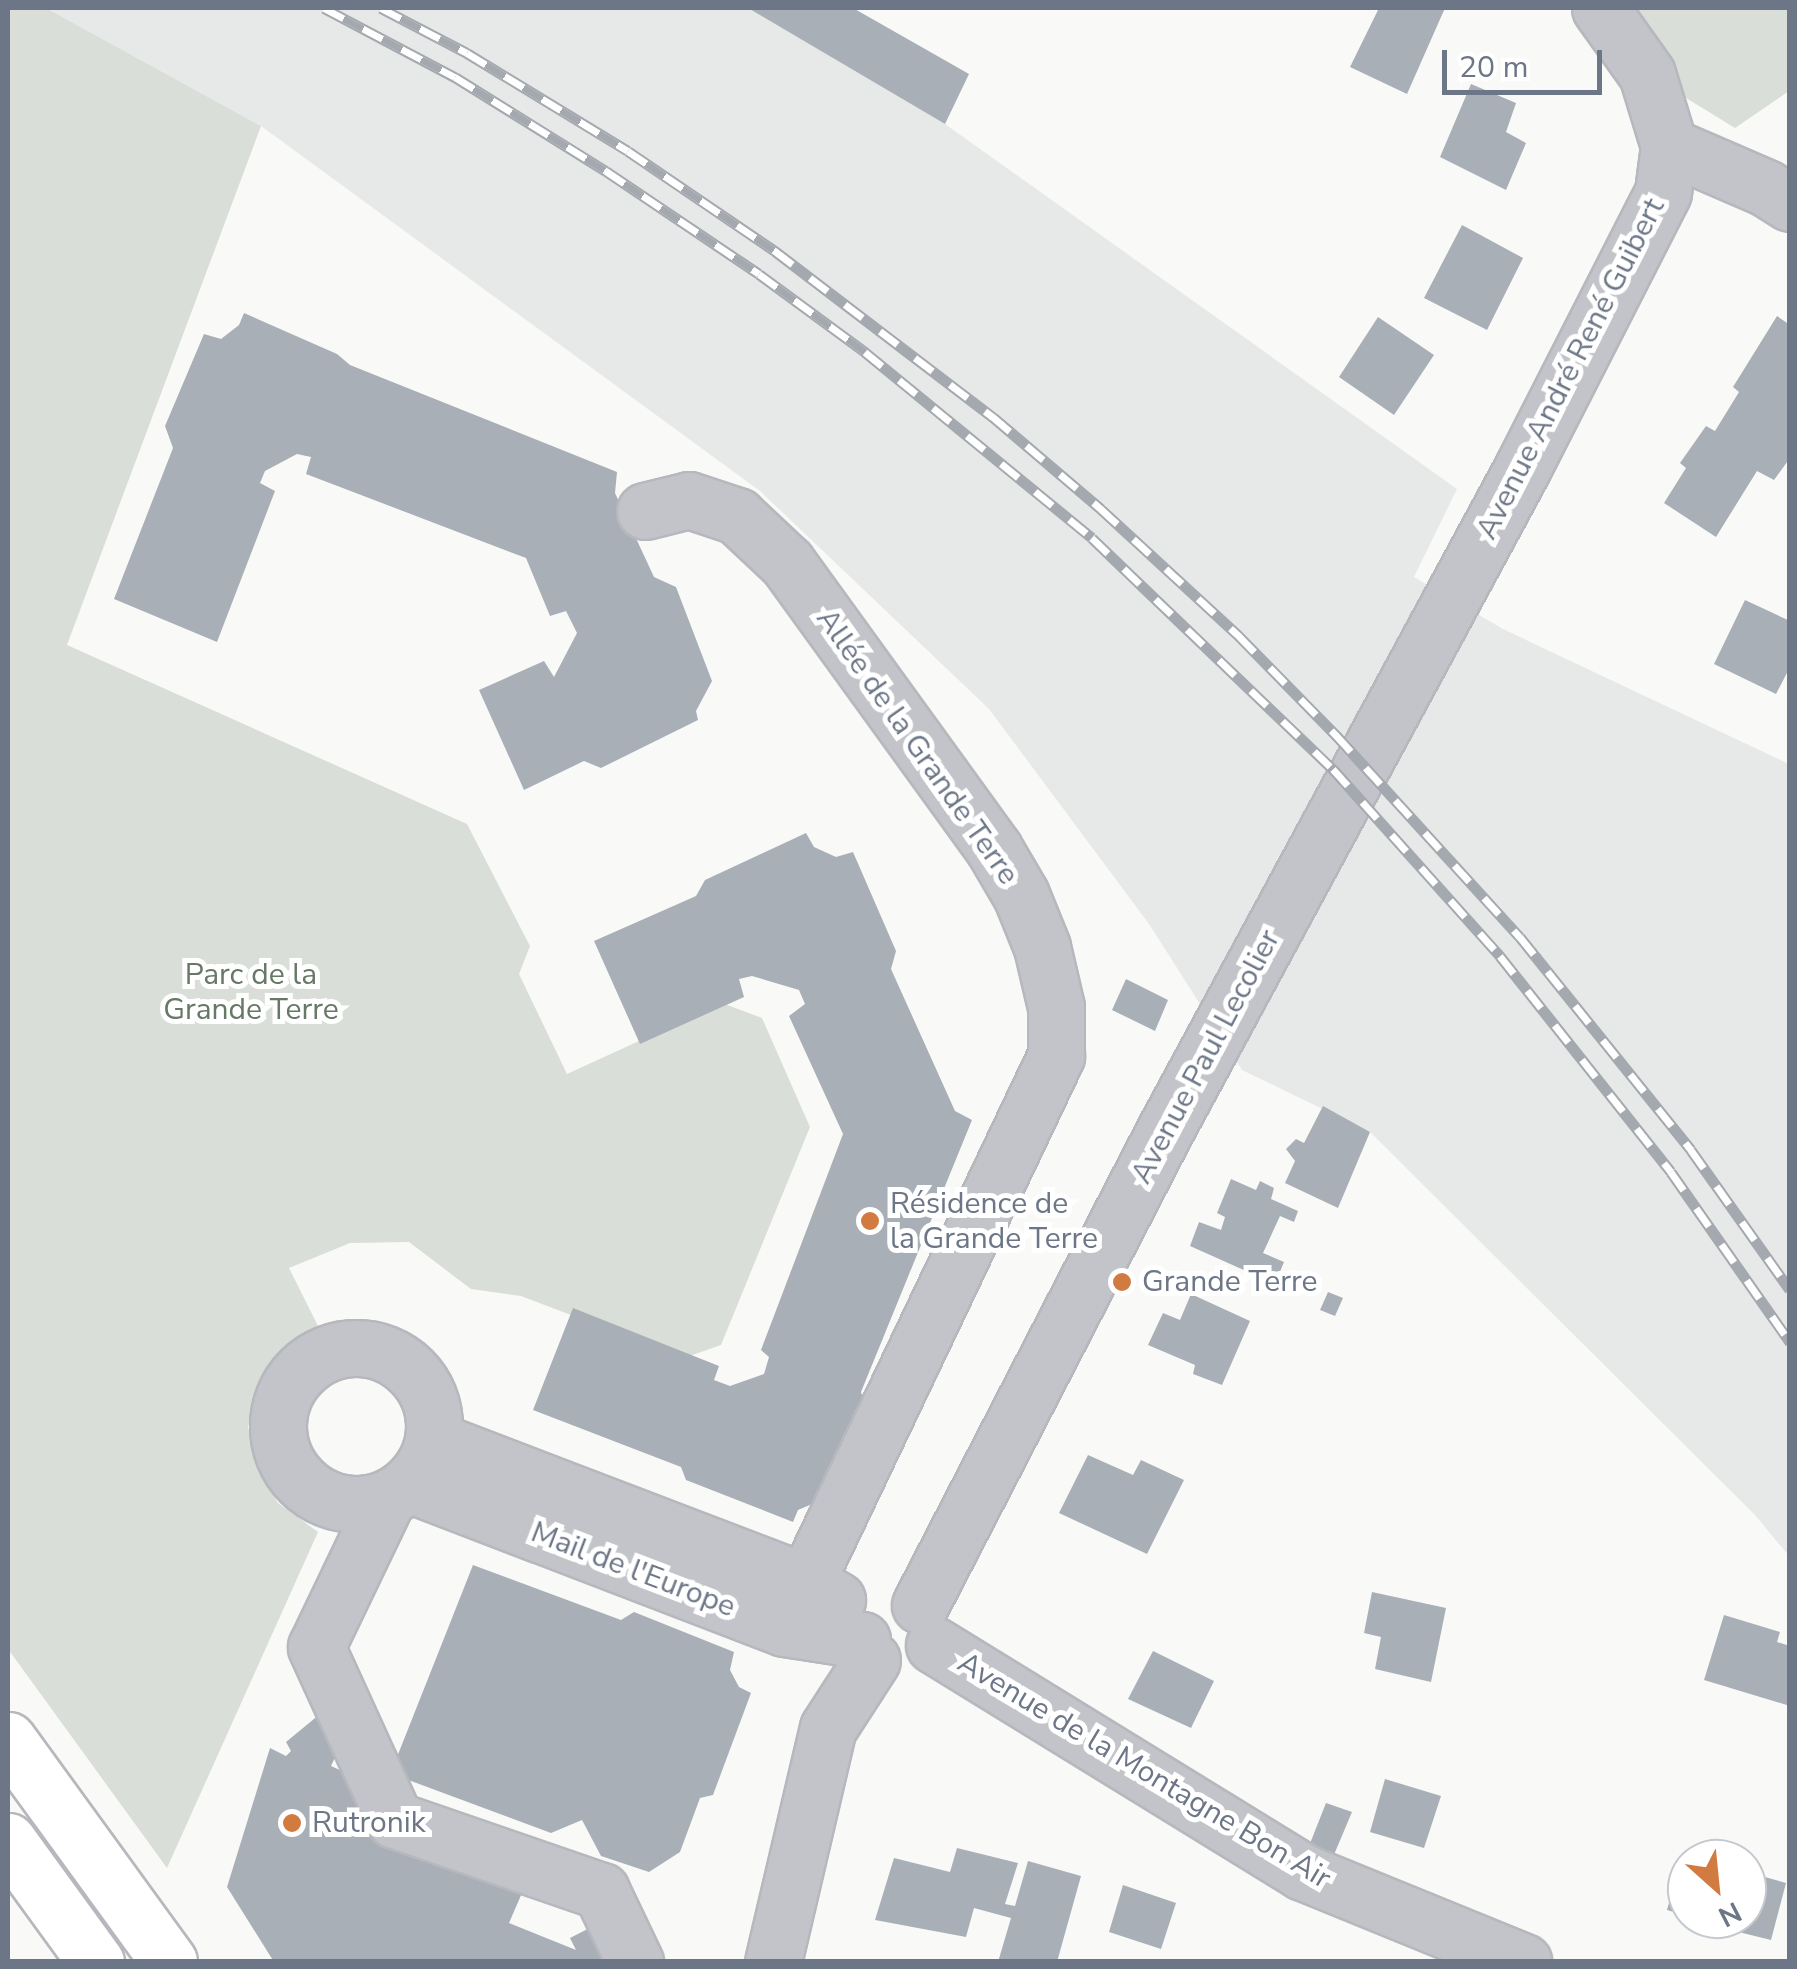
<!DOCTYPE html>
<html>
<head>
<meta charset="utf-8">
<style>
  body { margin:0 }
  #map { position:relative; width:1797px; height:1969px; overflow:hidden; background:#f9faf8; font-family:"Nunito Sans",sans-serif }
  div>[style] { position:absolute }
  .built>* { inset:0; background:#e7e9e8 }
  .green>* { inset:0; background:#d9ded8 }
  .building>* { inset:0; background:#a9afb6 }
  .roads { filter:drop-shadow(2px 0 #b6b8bd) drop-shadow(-2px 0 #b6b8bd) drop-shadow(0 2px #b6b8bd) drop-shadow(0 -2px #b6b8bd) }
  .minor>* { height:55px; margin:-27.5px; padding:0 27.5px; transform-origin:27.5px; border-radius:27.5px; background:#c2c4c9 }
  .minor>.ring { margin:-27.5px; padding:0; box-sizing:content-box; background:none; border:55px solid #c2c4c9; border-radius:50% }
  .major>* { height:55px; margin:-27.5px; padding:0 27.5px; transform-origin:27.5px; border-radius:27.5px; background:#fff }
  .rail>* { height:11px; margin-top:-5.5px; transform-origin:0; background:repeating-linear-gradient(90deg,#fff 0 22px,#a4a8af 0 44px); box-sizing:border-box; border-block:2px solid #a4a8af }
  .dots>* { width:28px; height:28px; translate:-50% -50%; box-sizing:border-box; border:5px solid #fff; border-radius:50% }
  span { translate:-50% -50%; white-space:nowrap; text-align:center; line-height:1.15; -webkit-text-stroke:10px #fff; paint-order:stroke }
  .street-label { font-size:30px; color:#6c7686 }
  .park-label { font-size:30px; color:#667866 }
  .poi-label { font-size:30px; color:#6c7686 }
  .left { translate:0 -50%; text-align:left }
  .frame { position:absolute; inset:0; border:10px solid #6c7686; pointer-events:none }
  .north { position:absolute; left:1667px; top:1839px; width:100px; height:100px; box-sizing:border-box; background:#fff; border:2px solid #c4c8cf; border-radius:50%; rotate:153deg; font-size:28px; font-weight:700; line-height:40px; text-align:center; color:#6c7686 }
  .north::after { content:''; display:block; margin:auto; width:35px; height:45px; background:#d17b41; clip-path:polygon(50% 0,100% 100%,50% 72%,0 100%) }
  .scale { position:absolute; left:1442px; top:50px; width:160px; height:45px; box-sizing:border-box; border:5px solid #6c7686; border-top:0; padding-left:12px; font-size:30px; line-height:35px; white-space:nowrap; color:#6c7686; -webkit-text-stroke:8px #fff; paint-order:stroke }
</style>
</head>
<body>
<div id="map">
  <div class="built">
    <i style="clip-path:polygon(46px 8px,748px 8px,945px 124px,1457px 489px,1414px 577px,1503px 629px,1789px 764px,1789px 1556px,1755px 1515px,1370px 1132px,1242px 1070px,1149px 924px,989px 709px,760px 491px,261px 126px)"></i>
  </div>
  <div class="green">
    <i style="clip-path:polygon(8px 8px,46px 8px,261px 126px,67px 645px,467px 824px,530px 946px,519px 974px,567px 1074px,722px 1003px,762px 1018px,810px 1127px,721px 1345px,684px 1358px,521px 1296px,471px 1289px,409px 1242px,350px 1243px,289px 1268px,320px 1330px,279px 1354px,262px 1384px,248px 1427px,259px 1469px,278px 1503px,318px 1532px,167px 1868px,8px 1649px)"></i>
    <i style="clip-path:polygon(1600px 8px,1789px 8px,1789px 91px,1735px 128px,1647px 74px)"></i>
  </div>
  <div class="building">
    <i style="clip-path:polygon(748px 8px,853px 8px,969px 74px,945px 124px)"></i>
    <i style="clip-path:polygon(1379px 8px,1445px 8px,1407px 94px,1350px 67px)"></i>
    <i style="clip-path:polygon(1471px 84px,1516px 103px,1506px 132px,1526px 143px,1506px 190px,1440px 157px)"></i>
    <i style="clip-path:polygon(1462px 225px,1523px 258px,1487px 330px,1424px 298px)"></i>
    <i style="clip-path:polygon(244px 313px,337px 354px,350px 365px,617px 472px,615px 493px,654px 577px,676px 587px,712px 681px,696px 711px,698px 720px,601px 768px,584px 761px,524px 790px,479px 690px,544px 661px,554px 677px,577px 633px,566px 611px,550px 616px,526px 558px,306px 474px,311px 457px,297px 454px,265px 471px,260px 483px,275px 491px,217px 642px,114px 599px,173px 448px,165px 426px,204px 334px,221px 339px,239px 325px)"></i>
    <i style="clip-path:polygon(1777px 316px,1790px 325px,1790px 458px,1774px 480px,1757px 471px,1716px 537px,1664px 503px,1686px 468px,1680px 463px,1706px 426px,1715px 431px,1739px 392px,1733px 387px)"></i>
    <i style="clip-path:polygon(1378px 317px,1434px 355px,1394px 415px,1339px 377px)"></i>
    <i style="clip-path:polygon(1745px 600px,1790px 621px,1790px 667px,1776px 694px,1714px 664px)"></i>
    <i style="clip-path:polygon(806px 833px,814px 847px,836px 857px,853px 852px,896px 951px,891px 969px,955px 1111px,972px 1120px,861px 1392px,868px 1413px,817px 1502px,798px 1510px,793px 1522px,686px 1480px,681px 1467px,533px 1410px,573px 1308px,719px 1366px,714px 1380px,730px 1386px,764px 1374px,769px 1357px,761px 1350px,843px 1134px,789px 1016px,805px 1004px,799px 990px,752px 976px,739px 979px,744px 997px,640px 1044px,594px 941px,696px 896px,705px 880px)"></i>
    <i style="clip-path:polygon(1126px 979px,1168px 1000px,1155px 1031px,1112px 1010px)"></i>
    <i style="clip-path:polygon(1323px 1106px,1370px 1132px,1338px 1208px,1285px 1183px,1295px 1161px,1286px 1149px,1296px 1139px,1304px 1143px)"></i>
    <i style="clip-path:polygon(1231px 1179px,1256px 1190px,1260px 1181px,1274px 1188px,1271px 1199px,1298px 1211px,1294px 1222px,1280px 1216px,1263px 1253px,1284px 1262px,1275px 1284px,1190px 1246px,1199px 1222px,1221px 1230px,1225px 1217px,1217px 1213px)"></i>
    <i style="clip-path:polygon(1328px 1292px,1343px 1298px,1335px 1316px,1320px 1310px)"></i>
    <i style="clip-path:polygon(1191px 1294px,1250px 1321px,1222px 1385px,1193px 1374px,1195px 1365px,1148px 1345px,1163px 1313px,1180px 1320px)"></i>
    <i style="clip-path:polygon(1088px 1455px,1133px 1475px,1141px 1460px,1184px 1480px,1147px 1554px,1059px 1513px)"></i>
    <i style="clip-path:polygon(473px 1565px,621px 1620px,634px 1612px,734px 1652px,730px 1670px,739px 1687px,751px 1693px,713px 1795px,700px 1798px,680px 1852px,649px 1872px,601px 1856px,582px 1820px,551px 1833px,403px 1778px,395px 1762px)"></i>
    <i style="clip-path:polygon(1372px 1592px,1446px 1608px,1431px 1682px,1375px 1669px,1381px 1637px,1364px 1633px)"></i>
    <i style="clip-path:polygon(1724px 1615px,1780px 1632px,1777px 1642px,1790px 1646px,1790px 1706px,1704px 1680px)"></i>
    <i style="clip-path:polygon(1153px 1651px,1214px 1681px,1191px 1728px,1128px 1699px)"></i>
    <i style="clip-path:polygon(320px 1714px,337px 1753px,331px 1766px,353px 1776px,375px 1835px,522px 1893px,509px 1923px,576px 1950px,570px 1938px,609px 1918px,628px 1962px,274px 1962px,227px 1887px,270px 1748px,286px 1756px,291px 1751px,286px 1742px)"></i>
    <i style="clip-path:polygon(1385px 1779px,1441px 1796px,1424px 1848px,1370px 1832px)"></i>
    <i style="clip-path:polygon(1326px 1803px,1352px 1812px,1333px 1857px,1309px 1846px)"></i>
    <i style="clip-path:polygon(957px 1848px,1018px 1863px,1005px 1904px,1015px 1906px,1028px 1861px,1081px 1876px,1057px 1962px,998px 1962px,1011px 1918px,974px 1908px,966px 1937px,875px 1920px,894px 1858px,950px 1872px)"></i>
    <i style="clip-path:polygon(1682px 1855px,1687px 1857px,1687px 1916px,1667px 1910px)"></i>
    <i style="clip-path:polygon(1747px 1872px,1786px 1883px,1771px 1940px,1690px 1920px,1747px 1919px)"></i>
    <i style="clip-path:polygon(1123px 1885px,1176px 1903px,1161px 1949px,1109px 1932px)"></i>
  </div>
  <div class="roads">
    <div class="minor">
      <i style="left:1669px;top:146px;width:106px;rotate:23.4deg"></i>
      <i style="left:1766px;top:188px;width:28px;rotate:32deg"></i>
      <i style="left:645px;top:511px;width:45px;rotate:-14deg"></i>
      <i style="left:689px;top:500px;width:51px;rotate:18.4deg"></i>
      <i style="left:737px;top:516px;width:69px;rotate:43.2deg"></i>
      <i style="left:787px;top:563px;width:353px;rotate:54.1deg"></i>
      <i style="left:994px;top:849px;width:53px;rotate:59.6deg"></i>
      <i style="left:1021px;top:895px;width:56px;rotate:68deg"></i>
      <i style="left:1042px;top:947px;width:62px;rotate:76.9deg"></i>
      <i style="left:1056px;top:1007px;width:49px;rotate:90deg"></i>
      <i style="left:1056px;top:1056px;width:582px;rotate:115.42deg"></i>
      <i class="ring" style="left:278px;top:1348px;width:101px;height:101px"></i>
      <i style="left:434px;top:1440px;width:398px;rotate:20.9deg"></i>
      <i style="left:806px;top:1582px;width:36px;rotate:30deg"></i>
      <i style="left:409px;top:1484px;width:402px;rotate:21deg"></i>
      <i style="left:784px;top:1628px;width:79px;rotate:8.7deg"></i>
      <i style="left:387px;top:1499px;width:164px;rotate:115.6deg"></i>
      <i style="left:316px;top:1647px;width:190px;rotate:65.5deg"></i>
      <i style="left:395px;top:1820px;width:218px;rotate:19deg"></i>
      <i style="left:601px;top:1891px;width:79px;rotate:64.4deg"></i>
      <i style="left:920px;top:1605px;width:532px;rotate:-62.71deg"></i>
      <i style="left:1164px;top:1132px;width:753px;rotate:-61.63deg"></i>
      <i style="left:1522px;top:469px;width:311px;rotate:-63deg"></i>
      <i style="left:1663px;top:192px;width:46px;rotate:-82.6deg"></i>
      <i style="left:1669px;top:146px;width:75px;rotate:-107deg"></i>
      <i style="left:1647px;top:74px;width:81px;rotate:-125.5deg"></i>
      <i style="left:934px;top:1645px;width:433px;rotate:31.6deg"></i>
      <i style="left:1303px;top:1872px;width:238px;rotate:22.2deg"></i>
      <i style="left:773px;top:1962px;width:240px;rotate:-76.8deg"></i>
      <i style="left:828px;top:1728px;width:81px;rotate:-57.1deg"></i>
    </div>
    <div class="major">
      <i style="left:8px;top:1740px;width:274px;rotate:54deg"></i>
      <i style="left:8px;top:1841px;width:150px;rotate:54deg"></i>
    </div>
  </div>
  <div class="rail">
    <i style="left:324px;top:8px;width:148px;rotate:27.8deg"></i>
    <i style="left:455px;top:77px;width:178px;rotate:31.9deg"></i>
    <i style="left:606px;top:171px;width:184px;rotate:33.9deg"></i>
    <i style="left:759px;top:274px;width:132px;rotate:36.3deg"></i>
    <i style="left:865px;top:352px;width:293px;rotate:39.3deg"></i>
    <i style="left:1092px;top:538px;width:334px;rotate:43.8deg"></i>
    <i style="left:1333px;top:769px;width:251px;rotate:48.2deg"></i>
    <i style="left:1500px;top:956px;width:275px;rotate:51.6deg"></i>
    <i style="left:1671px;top:1172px;width:208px;rotate:55deg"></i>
    <i style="left:381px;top:8px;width:97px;rotate:27.6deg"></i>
    <i style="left:467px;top:53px;width:188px;rotate:31.3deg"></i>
    <i style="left:628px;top:151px;width:178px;rotate:34.2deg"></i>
    <i style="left:775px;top:251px;width:274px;rotate:37.3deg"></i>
    <i style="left:993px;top:417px;width:142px;rotate:40.4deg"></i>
    <i style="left:1101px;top:509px;width:188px;rotate:42.6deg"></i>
    <i style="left:1239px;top:636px;width:139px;rotate:45.6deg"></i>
    <i style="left:1336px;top:735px;width:273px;rotate:47.7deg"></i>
    <i style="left:1520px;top:937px;width:273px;rotate:51.2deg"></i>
    <i style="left:1691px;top:1150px;width:171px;rotate:54.7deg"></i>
  </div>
  <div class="dots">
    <i style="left:870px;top:1221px;background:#d17b41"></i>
    <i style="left:1122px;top:1282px;background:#d17b41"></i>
    <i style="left:292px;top:1823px;background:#d17b41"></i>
  </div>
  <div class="street-label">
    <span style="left:1571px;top:369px;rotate:-63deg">Avenue André René Guibert</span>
    <span style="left:917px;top:747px;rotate:55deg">Allée de la Grande Terre</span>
    <span style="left:1206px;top:1057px;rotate:-62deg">Avenue Paul Lecolier</span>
    <span style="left:633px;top:1570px;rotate:21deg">Mail de l'Europe</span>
    <span style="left:1144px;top:1771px;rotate:31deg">Avenue de la Montagne Bon Air</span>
  </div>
  <div class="park-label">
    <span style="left:251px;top:992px">Parc de la<br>Grande Terre</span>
  </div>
  <div class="poi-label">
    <span class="left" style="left:890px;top:1221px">Résidence de<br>la Grande Terre</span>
    <span class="left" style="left:1142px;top:1282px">Grande Terre</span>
    <span class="left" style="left:312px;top:1823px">Rutronik</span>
  </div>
  <div class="frame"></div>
  <div class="north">N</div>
  <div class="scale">20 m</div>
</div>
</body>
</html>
